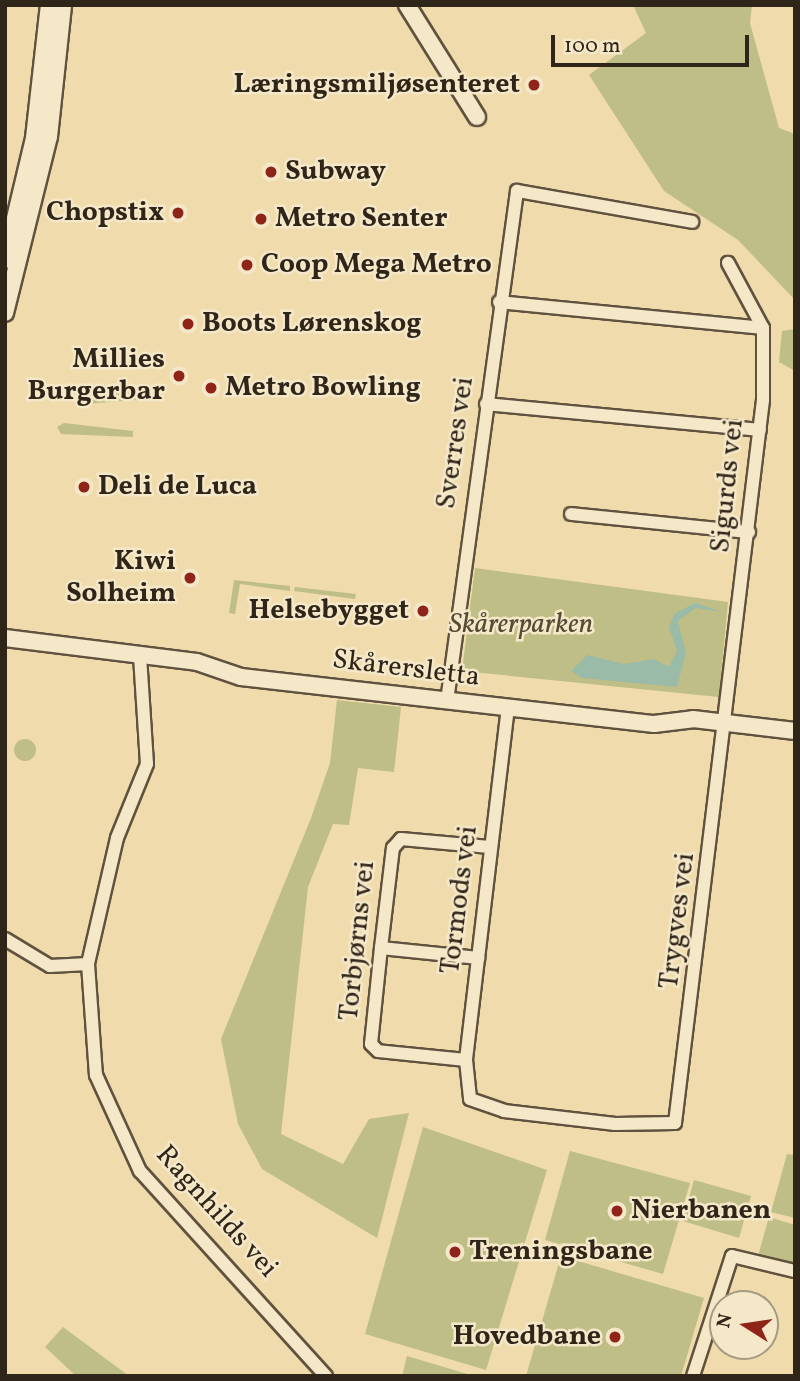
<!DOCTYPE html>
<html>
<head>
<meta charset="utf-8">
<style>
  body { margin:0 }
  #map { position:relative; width:800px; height:1381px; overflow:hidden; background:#efdbac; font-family:Vollkorn,serif }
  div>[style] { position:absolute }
  .green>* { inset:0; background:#bfbe86 }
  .round { border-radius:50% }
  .water>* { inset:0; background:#9abba7 }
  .roads { filter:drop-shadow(2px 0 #60523e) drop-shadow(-2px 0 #60523e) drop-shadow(0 2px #60523e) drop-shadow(0 -2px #60523e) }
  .street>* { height:12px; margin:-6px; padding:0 6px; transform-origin:6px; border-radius:6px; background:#f5e8c9 }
  .secondary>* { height:16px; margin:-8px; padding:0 8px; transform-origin:8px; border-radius:8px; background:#f5e8c9 }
  .dots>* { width:19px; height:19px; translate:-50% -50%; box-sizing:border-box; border:4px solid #f5e8c9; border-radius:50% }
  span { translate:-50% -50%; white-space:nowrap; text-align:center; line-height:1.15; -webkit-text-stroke:5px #f5e8c9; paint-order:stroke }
  .poi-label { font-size:28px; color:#302519; font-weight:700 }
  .right { translate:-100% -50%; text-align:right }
  .left { translate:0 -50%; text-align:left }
  .street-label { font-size:28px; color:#302519 }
  .park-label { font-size:28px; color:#544b34; font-style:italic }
  .frame { position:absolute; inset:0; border:7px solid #302519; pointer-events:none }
  .north { position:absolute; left:709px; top:1290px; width:70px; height:70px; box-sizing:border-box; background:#f5e8c9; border:2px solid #a69a83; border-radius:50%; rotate:282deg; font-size:19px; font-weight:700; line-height:28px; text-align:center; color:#302519 }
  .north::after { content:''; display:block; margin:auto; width:24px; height:32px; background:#8f2418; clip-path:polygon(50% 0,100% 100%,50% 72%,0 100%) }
  .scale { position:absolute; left:551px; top:35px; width:198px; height:32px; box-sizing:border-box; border:4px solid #302519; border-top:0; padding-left:9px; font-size:21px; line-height:24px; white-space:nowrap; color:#302519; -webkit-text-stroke:5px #f5e8c9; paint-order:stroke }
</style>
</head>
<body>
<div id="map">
  <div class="green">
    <i style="clip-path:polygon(633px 5px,752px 5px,750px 23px,779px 128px,795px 134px,795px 300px,738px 240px,664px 191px,589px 75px,646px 33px)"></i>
    <i style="clip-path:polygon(795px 329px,795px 371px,779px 362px,782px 331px)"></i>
    <i style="clip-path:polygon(122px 387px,134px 387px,146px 399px,85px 404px,86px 392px)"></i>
    <i style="clip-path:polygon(64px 423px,133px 431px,133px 437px,61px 434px,57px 427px)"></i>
    <i style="clip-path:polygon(475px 568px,728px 602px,719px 697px,462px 671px)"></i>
    <i style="clip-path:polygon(234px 580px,290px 586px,290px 591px,240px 584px,235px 614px,229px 613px)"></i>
    <i style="clip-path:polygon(295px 587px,356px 594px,355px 599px,294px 591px)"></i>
    <i style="clip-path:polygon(337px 700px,401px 707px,394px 772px,358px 768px,349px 825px,333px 824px,308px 887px,281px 1134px,343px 1164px,369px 1119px,409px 1113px,377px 1238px,262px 1169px,238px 1124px,221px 1039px,311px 818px,330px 763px)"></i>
    <i class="round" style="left:14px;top:739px;width:22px;height:22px"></i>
    <i style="clip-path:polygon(423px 1127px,547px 1170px,486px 1370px,365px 1334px)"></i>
    <i style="clip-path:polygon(570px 1151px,690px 1183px,663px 1274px,545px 1240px)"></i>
    <i style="clip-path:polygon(787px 1154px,795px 1155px,795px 1218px,771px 1212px)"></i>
    <i style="clip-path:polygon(694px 1180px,751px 1196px,739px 1238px,683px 1221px)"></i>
    <i style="clip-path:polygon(769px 1217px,795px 1225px,795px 1267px,758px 1256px)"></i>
    <i style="clip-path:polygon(561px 1256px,704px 1298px,681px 1376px,526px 1376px)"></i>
    <i style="clip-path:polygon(63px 1327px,129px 1376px,76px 1376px,45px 1347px)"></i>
    <i style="clip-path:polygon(407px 1356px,474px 1376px,402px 1376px)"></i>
  </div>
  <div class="water">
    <i style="clip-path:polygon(695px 603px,722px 612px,696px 608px,678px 621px,686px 653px,677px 687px,582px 678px,571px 671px,587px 655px,624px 664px,654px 659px,669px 667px,677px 651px,669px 627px,674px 614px)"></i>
  </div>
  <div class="roads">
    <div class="street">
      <i style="left:499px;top:302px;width:265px;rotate:5.6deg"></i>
      <i style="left:486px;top:404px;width:275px;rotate:5.4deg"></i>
      <i style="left:571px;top:514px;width:179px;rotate:5.8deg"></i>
      <i style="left:140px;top:656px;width:108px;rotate:86.3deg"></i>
      <i style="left:147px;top:764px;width:80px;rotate:112.1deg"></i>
      <i style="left:117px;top:838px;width:129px;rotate:103deg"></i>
      <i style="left:88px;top:964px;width:111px;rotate:85.9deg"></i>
      <i style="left:96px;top:1075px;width:106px;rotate:65.4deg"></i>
      <i style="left:140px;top:1171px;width:277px;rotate:47.8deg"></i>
      <i style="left:447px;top:701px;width:515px;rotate:-82.18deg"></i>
      <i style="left:517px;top:191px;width:178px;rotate:10deg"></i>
      <i style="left:508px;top:707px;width:355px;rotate:96.8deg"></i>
      <i style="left:466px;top:1060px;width:39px;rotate:84deg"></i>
      <i style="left:470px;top:1099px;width:36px;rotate:19deg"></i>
      <i style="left:504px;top:1111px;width:112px;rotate:6.7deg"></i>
      <i style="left:615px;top:1124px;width:60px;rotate:-1deg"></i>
      <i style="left:675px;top:1123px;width:728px;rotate:-83.06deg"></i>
      <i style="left:763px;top:400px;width:72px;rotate:-90deg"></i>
      <i style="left:763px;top:328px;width:74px;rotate:-118.3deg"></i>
      <i style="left:5px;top:939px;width:52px;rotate:31deg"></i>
      <i style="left:50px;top:966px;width:38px;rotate:-3deg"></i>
      <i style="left:381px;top:948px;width:98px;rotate:5.9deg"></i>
      <i style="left:466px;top:1060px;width:88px;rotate:-174.2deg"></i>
      <i style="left:378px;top:1051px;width:10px;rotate:-135deg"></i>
      <i style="left:371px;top:1044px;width:97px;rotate:-84.1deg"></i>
      <i style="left:381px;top:948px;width:101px;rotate:-83.2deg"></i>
      <i style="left:393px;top:848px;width:12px;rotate:-48deg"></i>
      <i style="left:401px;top:839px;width:89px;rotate:5.1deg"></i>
      <i style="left:693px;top:1376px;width:126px;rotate:-72deg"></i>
      <i style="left:732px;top:1256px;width:65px;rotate:13.4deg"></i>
    </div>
    <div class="secondary">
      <i style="left:407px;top:5px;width:132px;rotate:58deg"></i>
      <i style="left:5px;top:260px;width:125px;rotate:-76.6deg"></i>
      <i style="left:34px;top:138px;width:134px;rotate:-83.6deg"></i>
      <i style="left:5px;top:313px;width:181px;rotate:-76deg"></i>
      <i style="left:49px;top:137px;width:133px;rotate:-83.9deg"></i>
      <i style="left:5px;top:638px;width:193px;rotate:7.1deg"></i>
      <i style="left:197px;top:662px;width:46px;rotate:18.8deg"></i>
      <i style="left:241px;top:677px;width:416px;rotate:6.5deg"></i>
      <i style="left:654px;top:724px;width:39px;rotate:-7deg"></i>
      <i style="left:693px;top:719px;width:103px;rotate:6.7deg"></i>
    </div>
  </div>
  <div class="dots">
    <i style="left:534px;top:85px;background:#8f2418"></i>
    <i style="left:271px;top:172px;background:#8f2418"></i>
    <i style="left:178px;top:213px;background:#8f2418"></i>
    <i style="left:261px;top:219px;background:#8f2418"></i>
    <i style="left:247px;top:265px;background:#8f2418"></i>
    <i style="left:188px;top:324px;background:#8f2418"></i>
    <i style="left:179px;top:376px;background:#8f2418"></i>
    <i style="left:211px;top:388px;background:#8f2418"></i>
    <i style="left:84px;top:487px;background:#8f2418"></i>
    <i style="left:190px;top:578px;background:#8f2418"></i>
    <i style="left:423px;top:611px;background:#8f2418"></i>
    <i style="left:617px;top:1211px;background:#8f2418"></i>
    <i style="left:455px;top:1252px;background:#8f2418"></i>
    <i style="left:615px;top:1337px;background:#8f2418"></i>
  </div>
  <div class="poi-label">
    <span class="right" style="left:520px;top:85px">Læringsmiljøsenteret</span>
    <span class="left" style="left:285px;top:172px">Subway</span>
    <span class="right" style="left:164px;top:213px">Chopstix</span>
    <span class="left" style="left:275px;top:219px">Metro Senter</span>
    <span class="left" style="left:261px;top:265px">Coop Mega Metro</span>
    <span class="left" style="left:202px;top:324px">Boots Lørenskog</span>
    <span class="right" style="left:165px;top:376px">Millies<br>Burgerbar</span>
    <span class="left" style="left:225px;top:388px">Metro Bowling</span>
    <span class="left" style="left:98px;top:487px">Deli de Luca</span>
    <span class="right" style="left:176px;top:578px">Kiwi<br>Solheim</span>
    <span class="right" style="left:409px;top:611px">Helsebygget</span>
    <span class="left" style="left:631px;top:1211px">Nierbanen</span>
    <span class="left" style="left:469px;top:1252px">Treningsbane</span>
    <span class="right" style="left:601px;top:1337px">Hovedbane</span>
  </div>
  <div class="street-label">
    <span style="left:456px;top:443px;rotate:-82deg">Sverres vei</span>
    <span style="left:728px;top:486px;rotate:-84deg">Sigurds vei</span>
    <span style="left:406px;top:669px;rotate:7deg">Skårersletta</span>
    <span style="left:460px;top:900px;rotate:-83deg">Tormods vei</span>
    <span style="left:678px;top:921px;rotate:-83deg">Trygves vei</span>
    <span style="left:358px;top:941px;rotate:-84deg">Torbjørns vei</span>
    <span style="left:216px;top:1212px;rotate:48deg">Ragnhilds vei</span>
  </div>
  <div class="park-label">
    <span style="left:521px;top:625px">Skårerparken</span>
  </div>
  <div class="frame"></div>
  <div class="north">N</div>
  <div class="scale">100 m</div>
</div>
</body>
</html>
